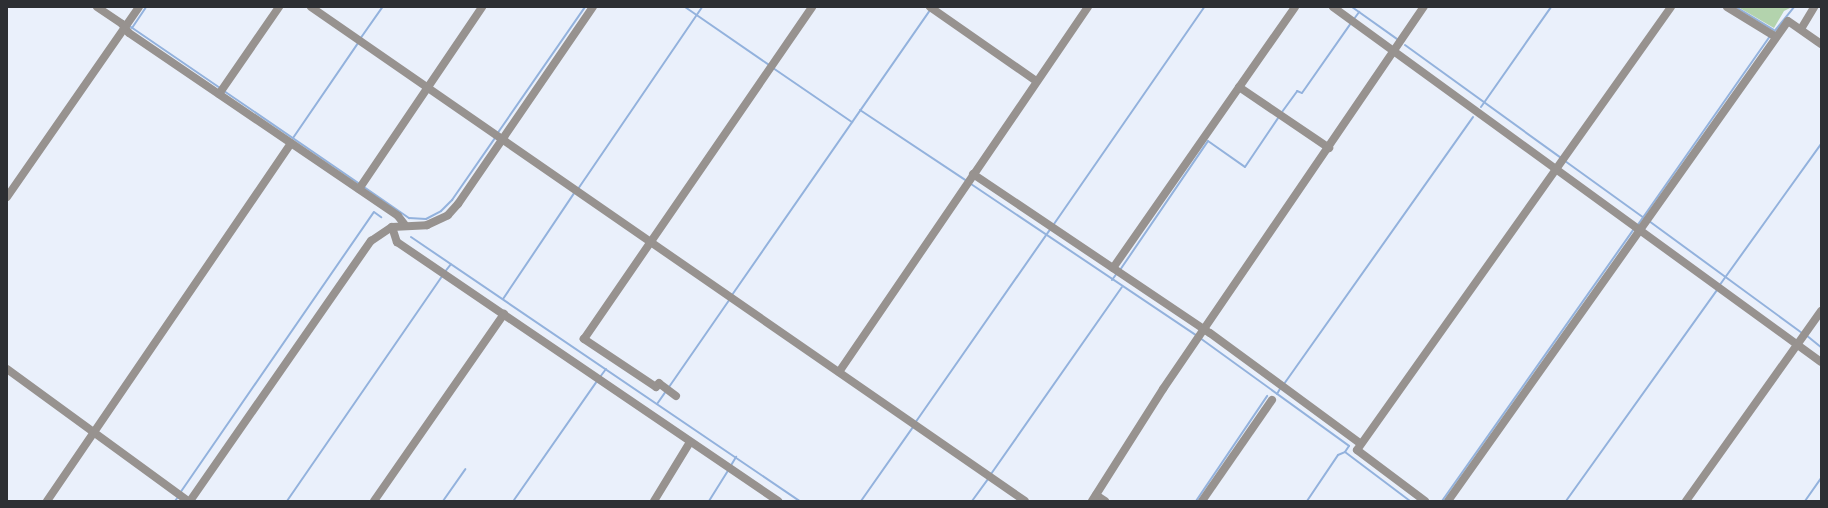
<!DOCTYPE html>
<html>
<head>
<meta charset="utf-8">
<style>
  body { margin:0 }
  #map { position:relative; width:1828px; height:508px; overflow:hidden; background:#eaf0fb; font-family:"Golos Text",sans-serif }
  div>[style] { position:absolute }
  .green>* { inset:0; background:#b3d3ad }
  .stream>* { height:2px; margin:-1px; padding:0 1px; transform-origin:1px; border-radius:1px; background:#93b2dd }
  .minor>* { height:8px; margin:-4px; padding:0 4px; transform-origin:4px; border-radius:4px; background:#97928f }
  .tertiary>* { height:8px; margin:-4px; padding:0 4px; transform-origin:4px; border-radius:4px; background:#97928f }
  span { translate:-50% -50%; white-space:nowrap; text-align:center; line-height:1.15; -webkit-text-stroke:4px #fff; paint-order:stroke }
  .frame { position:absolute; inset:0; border:8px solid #2d2f33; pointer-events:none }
</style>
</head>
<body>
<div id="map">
  <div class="green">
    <i style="clip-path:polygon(1738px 7px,1792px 7px,1784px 11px,1774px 28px)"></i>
  </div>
  <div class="stream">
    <i style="left:685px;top:7px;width:102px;rotate:34.6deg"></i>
    <i style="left:1352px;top:7px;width:55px;rotate:35.4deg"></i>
    <i style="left:1736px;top:7px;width:44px;rotate:31.2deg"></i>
    <i style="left:1354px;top:19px;width:9px;rotate:-54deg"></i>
    <i style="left:128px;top:25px;width:112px;rotate:34.4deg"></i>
    <i style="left:132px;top:28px;width:25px;rotate:-56deg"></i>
    <i style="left:1773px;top:33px;width:33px;rotate:-51deg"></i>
    <i style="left:360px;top:39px;width:39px;rotate:-55deg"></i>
    <i style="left:1405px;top:45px;width:193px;rotate:35.9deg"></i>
    <i style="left:773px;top:68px;width:96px;rotate:34.4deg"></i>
    <i style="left:224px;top:91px;width:165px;rotate:34.4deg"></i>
    <i style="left:1481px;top:107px;width:122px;rotate:-55deg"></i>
    <i style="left:860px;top:110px;width:128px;rotate:33.6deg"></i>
    <i style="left:1282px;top:112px;width:26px;rotate:-54deg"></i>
    <i style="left:1297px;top:91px;width:5px;rotate:22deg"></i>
    <i style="left:1302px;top:93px;width:85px;rotate:-55deg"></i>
    <i style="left:497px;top:134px;width:155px;rotate:-55.3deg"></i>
    <i style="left:293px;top:138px;width:115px;rotate:-55.6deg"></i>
    <i style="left:1565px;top:161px;width:97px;rotate:35.8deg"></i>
    <i style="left:971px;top:184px;width:271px;rotate:33.9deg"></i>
    <i style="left:364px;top:187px;width:55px;rotate:34.6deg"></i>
    <i style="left:409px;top:218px;width:17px;rotate:3deg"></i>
    <i style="left:426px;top:219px;width:17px;rotate:-28deg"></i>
    <i style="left:441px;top:211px;width:16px;rotate:-45deg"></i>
    <i style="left:452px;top:200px;width:75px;rotate:-55.3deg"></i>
    <i style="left:578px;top:189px;width:220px;rotate:-55.7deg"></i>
    <i style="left:1649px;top:221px;width:190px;rotate:36.2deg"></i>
    <i style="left:1054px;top:224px;width:264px;rotate:-55.3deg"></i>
    <i style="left:1637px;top:226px;width:232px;rotate:-55deg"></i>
    <i style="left:411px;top:237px;width:470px;rotate:34.2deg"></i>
    <i style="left:1120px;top:270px;width:156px;rotate:-55.7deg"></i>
    <i style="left:1208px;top:141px;width:45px;rotate:35.1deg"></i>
    <i style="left:1245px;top:167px;width:59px;rotate:-56deg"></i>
    <i style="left:444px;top:273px;width:11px;rotate:-52deg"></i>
    <i style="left:1112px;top:280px;width:9px;rotate:-54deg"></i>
    <i style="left:1719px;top:286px;width:175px;rotate:-54.3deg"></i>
    <i style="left:732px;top:295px;width:347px;rotate:-55.2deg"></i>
    <i style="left:503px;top:299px;width:129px;rotate:-56.1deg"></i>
    <i style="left:1806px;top:335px;width:19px;rotate:39deg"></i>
    <i style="left:1200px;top:338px;width:184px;rotate:35.9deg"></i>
    <i style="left:1349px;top:446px;width:7px;rotate:124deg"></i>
    <i style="left:1345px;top:452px;width:81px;rotate:37deg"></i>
    <i style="left:600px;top:377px;width:10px;rotate:-53deg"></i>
    <i style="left:1284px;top:384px;width:327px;rotate:-54.7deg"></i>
    <i style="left:669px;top:387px;width:107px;rotate:-55.3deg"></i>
    <i style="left:1277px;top:394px;width:8px;rotate:-60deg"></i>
    <i style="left:657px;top:404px;width:16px;rotate:-55deg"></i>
    <i style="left:915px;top:423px;width:238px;rotate:-55.1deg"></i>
    <i style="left:730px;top:467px;width:12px;rotate:-59deg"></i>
    <i style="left:991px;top:474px;width:228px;rotate:-55deg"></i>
    <i style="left:180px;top:493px;width:341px;rotate:-55.4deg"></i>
    <i style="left:374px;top:212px;width:9px;rotate:36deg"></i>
    <i style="left:514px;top:500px;width:145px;rotate:-55.1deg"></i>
    <i style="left:175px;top:501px;width:5px;rotate:-53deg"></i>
    <i style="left:287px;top:501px;width:273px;rotate:-55.4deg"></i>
    <i style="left:443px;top:501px;width:39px;rotate:-55deg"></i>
    <i style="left:709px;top:501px;width:36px;rotate:-58deg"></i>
    <i style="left:861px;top:501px;width:90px;rotate:-54.9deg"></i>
    <i style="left:972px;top:501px;width:29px;rotate:-54deg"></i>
    <i style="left:1196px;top:501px;width:127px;rotate:-55.9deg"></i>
    <i style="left:1307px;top:501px;width:55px;rotate:-56deg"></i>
    <i style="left:1338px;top:455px;width:8px;rotate:-23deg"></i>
    <i style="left:1442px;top:501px;width:333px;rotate:-54.8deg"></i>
    <i style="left:1566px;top:501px;width:259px;rotate:-54.4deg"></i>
    <i style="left:1805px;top:501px;width:28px;rotate:-55deg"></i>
  </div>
  <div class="minor">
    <i style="left:97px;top:7px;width:30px;rotate:34deg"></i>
    <i style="left:122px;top:24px;width:11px;rotate:52deg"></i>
    <i style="left:129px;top:33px;width:325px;rotate:34.2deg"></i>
    <i style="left:398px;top:216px;width:11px;rotate:52deg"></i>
    <i style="left:311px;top:7px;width:868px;rotate:34.68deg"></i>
    <i style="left:930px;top:7px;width:129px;rotate:34.9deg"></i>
    <i style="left:1333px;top:7px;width:603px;rotate:36.03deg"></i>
    <i style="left:1727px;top:7px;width:57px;rotate:31.5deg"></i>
    <i style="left:1801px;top:29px;width:26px;rotate:-59deg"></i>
    <i style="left:1239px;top:87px;width:109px;rotate:34.1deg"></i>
    <i style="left:219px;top:94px;width:106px;rotate:-55.4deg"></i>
    <i style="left:973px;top:174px;width:285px;rotate:33.9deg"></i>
    <i style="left:1210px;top:333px;width:187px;rotate:36.3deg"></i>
    <i style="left:359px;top:189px;width:220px;rotate:-55.9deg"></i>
    <i style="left:7px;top:197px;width:231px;rotate:-55.2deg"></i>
    <i style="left:392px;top:227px;width:16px;rotate:72deg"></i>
    <i style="left:397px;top:242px;width:461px;rotate:34.2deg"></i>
    <i style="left:1113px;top:268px;width:318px;rotate:-55.1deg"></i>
    <i style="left:7px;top:369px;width:224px;rotate:36.1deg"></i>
    <i style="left:839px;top:372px;width:442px;rotate:-55.7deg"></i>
    <i style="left:676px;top:396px;width:21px;rotate:-143deg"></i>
    <i style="left:659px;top:383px;width:5px;rotate:127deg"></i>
    <i style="left:656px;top:387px;width:87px;rotate:-146.3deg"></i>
    <i style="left:584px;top:339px;width:403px;rotate:-55.5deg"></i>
    <i style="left:1096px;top:495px;width:11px;rotate:34deg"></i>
    <i style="left:47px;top:501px;width:433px;rotate:-55.7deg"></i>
    <i style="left:374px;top:501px;width:228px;rotate:-55.2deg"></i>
    <i style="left:654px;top:501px;width:69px;rotate:-58.6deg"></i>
    <i style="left:1092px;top:501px;width:133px;rotate:-57.6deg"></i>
    <i style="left:1163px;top:389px;width:463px;rotate:-55.7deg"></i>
    <i style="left:1202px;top:501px;width:123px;rotate:-55.3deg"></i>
    <i style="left:1425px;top:501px;width:85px;rotate:-143.1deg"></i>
    <i style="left:1357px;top:450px;width:543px;rotate:-54.67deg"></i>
    <i style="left:1448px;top:501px;width:588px;rotate:-54.69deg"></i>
    <i style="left:1788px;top:21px;width:40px;rotate:34.9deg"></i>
    <i style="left:1686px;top:501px;width:233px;rotate:-54.6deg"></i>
  </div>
  <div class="tertiary">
    <i style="left:190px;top:501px;width:317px;rotate:-55.2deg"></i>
    <i style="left:371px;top:241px;width:25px;rotate:-34deg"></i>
    <i style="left:392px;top:227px;width:35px;rotate:-3deg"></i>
    <i style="left:427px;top:225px;width:23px;rotate:-25deg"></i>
    <i style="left:448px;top:215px;width:15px;rotate:-48deg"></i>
    <i style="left:458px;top:204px;width:239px;rotate:-55.6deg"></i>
  </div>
  <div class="frame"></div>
</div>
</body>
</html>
